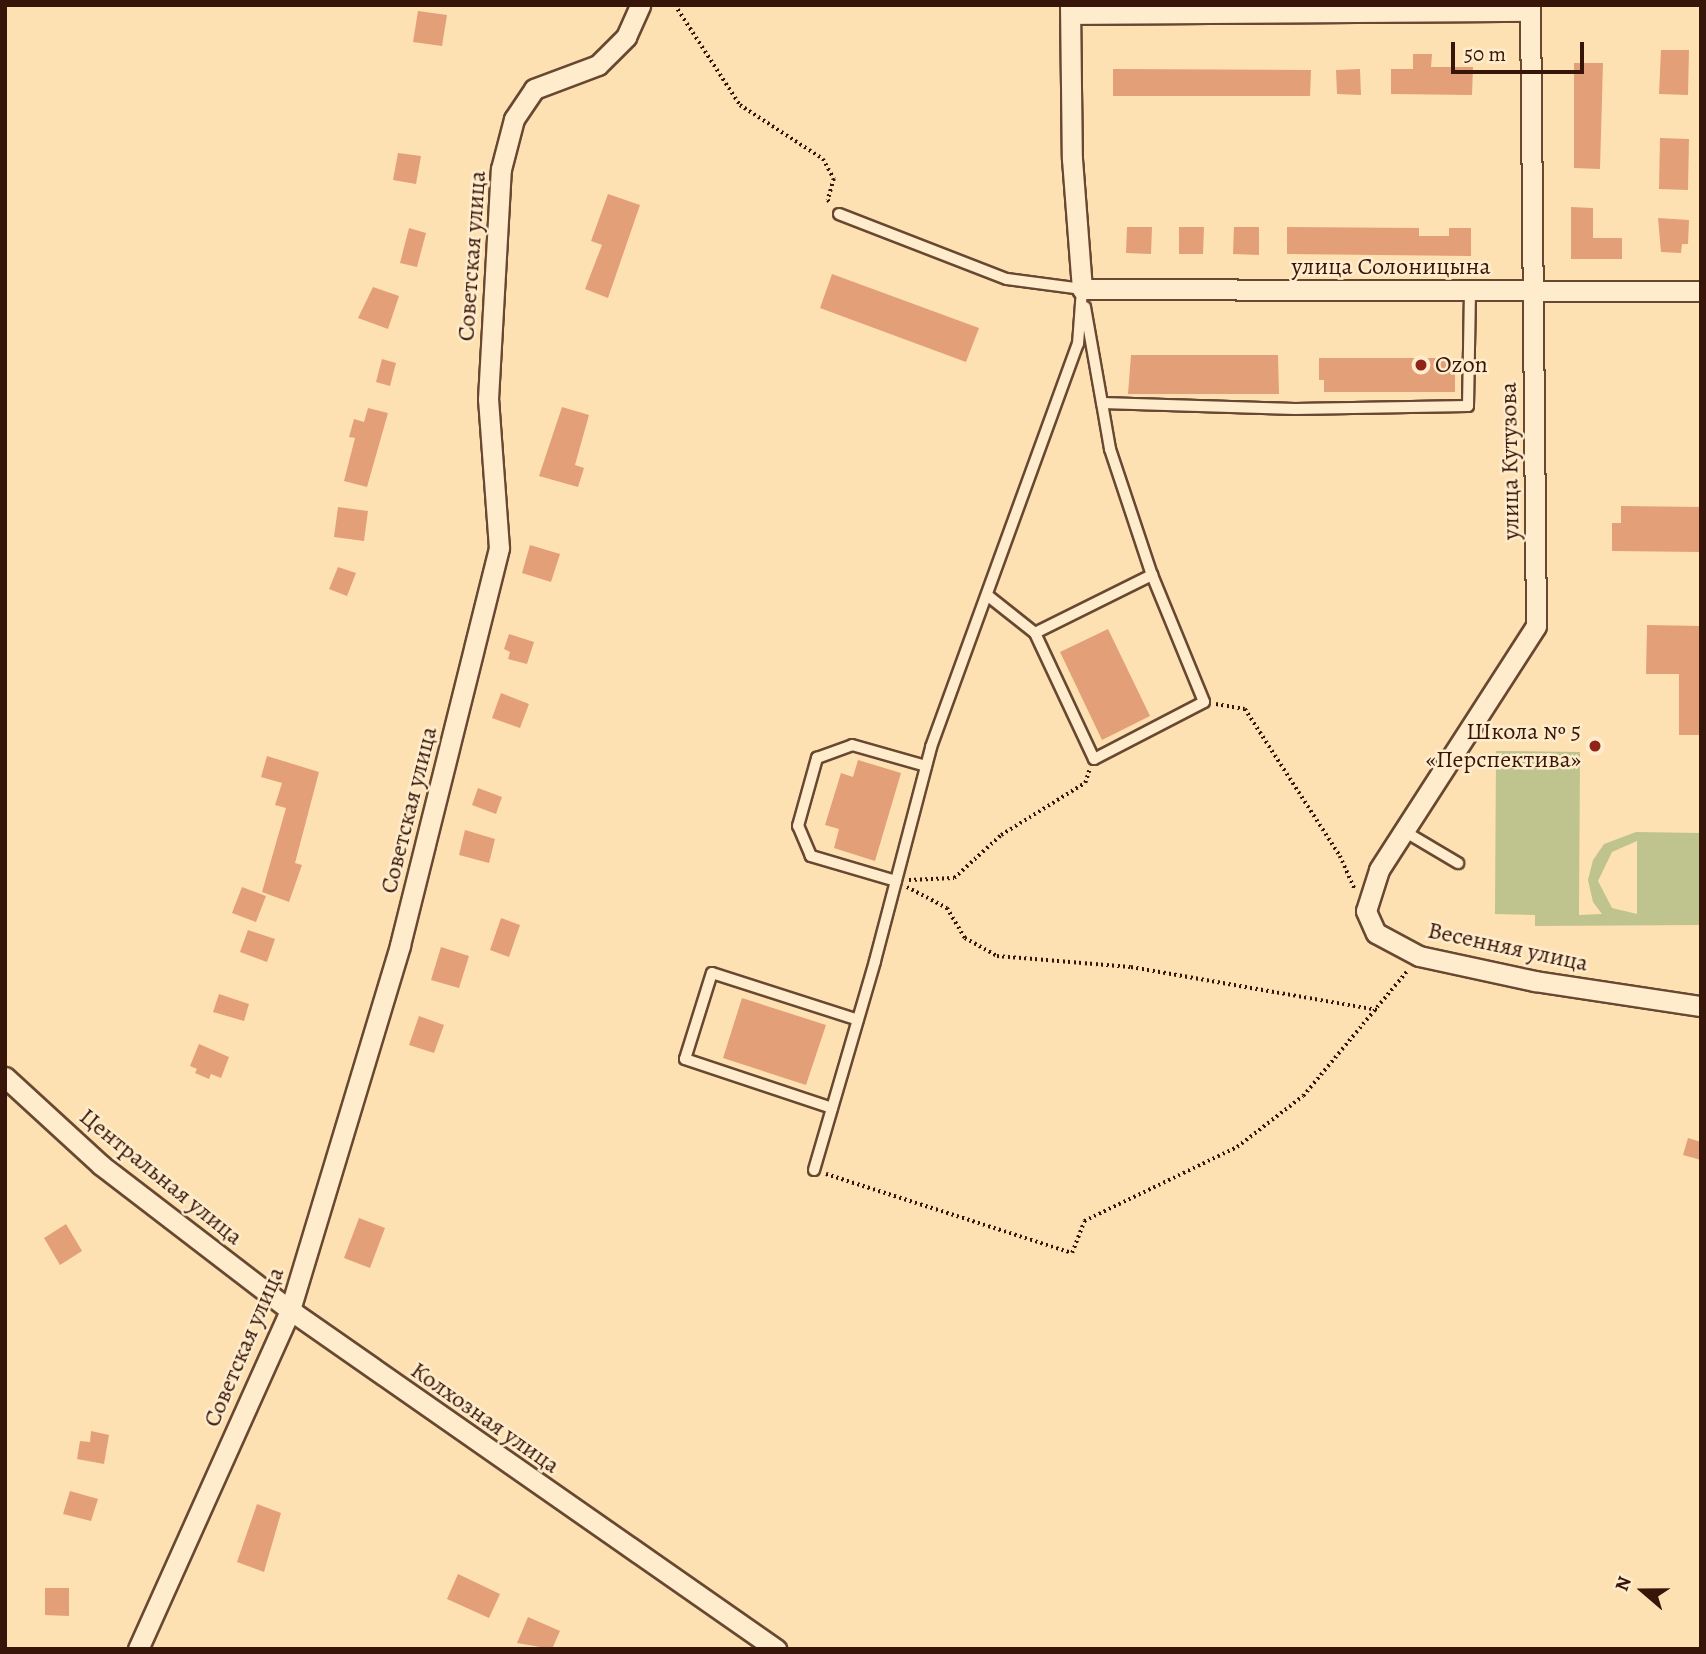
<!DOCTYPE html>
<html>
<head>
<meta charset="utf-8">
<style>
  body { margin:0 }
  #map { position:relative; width:1706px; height:1654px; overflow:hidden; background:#fee1b2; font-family:Alegreya,serif }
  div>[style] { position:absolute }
  .green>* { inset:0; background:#bfc38d }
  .building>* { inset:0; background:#e39f77 }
  .path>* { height:3.5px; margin-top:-1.75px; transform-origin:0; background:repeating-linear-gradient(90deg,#371508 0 2px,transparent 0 5.5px) }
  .roads { filter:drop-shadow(2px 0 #694832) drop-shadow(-2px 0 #694832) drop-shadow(0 2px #694832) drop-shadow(0 -2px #694832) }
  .lane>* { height:10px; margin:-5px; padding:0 5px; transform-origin:5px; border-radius:5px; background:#feeccd }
  .street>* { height:19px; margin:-9.5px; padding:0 9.5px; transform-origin:9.5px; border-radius:9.5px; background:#feeccd }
  .dots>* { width:19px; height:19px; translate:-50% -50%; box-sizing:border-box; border:4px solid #feeccd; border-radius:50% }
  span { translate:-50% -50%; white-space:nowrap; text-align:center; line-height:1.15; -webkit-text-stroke:5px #feeccd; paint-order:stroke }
  .street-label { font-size:24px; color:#371508 }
  .poi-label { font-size:24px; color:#371508 }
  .left { translate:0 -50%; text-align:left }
  .right { translate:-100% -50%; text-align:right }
  .frame { position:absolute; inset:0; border:7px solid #371508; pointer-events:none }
  .north { position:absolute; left:1608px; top:1556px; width:70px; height:70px; -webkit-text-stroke:5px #feeccd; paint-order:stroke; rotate:290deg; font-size:19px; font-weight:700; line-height:28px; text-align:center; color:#371508 }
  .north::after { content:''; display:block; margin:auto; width:24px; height:32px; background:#371508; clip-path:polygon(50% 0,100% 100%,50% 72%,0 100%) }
  .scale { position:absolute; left:1451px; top:42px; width:133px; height:32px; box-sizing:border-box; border:4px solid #371508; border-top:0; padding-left:9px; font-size:21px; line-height:24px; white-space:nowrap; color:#371508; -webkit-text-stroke:5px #feeccd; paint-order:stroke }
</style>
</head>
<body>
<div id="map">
  <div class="green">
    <i style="clip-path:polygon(evenodd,1496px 751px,1580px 752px,1579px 915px,1602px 914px,1593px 902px,1588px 880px,1593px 860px,1604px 844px,1636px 832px,1701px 833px,1701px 925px,1535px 926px,1535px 915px,1495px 914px,1496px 751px,1637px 841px,1637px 914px,1612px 908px,1598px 881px,1612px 852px,1637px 841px)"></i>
  </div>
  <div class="building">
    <i style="clip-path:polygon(418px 11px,447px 15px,442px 46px,413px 42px)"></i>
    <i style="clip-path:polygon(1661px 50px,1689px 50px,1688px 95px,1659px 94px)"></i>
    <i style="clip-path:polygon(1413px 54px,1432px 54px,1431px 67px,1473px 67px,1472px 95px,1391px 94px,1391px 69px,1413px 69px)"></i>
    <i style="clip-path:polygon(1574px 63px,1603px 63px,1600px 169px,1574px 168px)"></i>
    <i style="clip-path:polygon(1113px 69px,1311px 70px,1310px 96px,1113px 96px)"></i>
    <i style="clip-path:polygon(1360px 69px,1361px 95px,1337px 94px,1336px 70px)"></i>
    <i style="clip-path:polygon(1660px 138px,1689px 139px,1688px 190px,1659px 189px)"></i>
    <i style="clip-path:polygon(398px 153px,421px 156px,416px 184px,393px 180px)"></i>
    <i style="clip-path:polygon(608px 194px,640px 205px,608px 298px,585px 289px,602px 245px,591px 241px)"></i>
    <i style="clip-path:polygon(1571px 207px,1593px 208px,1593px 238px,1622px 238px,1622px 259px,1571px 259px)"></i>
    <i style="clip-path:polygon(1658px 218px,1689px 220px,1688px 244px,1682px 244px,1681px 253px,1661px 252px)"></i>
    <i style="clip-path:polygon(1127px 227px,1152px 227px,1151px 254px,1126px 253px)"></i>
    <i style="clip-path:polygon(1179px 227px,1204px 227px,1203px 254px,1179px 254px)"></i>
    <i style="clip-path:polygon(1234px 227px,1259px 227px,1259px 255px,1233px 254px)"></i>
    <i style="clip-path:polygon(1287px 227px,1419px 228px,1419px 236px,1449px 236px,1449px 228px,1471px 228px,1471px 256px,1287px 254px)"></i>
    <i style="clip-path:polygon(409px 228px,426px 233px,417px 267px,400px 263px)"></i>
    <i style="clip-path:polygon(832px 274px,979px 328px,966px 362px,820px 308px)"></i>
    <i style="clip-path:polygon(373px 287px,399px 296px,388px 329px,358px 318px)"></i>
    <i style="clip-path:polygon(1131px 355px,1278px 355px,1279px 394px,1128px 394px)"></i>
    <i style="clip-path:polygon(1319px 358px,1447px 358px,1447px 370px,1455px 370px,1455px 392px,1324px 392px,1324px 380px,1319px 380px)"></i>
    <i style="clip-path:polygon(382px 359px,396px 363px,390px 386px,376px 382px)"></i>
    <i style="clip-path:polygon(562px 407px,589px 415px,575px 465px,584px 468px,578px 487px,539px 476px)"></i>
    <i style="clip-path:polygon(368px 408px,388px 413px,367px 487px,344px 481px,355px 438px,349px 437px,354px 419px,364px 422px)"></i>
    <i style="clip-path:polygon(1621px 506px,1701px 507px,1701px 552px,1612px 551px,1612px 523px,1621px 523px)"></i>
    <i style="clip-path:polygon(338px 507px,368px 511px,364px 541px,334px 537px)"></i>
    <i style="clip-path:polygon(530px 545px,560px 554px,551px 582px,522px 573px)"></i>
    <i style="clip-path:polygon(338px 567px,356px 573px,347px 596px,329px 589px)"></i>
    <i style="clip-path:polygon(1647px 625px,1701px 626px,1701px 735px,1679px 735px,1679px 674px,1646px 674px)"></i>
    <i style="clip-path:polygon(1108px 629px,1150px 716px,1102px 740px,1060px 652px)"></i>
    <i style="clip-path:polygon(509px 634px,534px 642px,527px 664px,508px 659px,510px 652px,504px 649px)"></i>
    <i style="clip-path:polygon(501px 693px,529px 704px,520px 728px,492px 718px)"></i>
    <i style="clip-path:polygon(267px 756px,319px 772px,295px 863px,302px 865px,289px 902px,262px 892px,286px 808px,275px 805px,282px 783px,261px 777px)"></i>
    <i style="clip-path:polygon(858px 760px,901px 773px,875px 861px,834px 848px,839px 829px,825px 825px,841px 773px,853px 777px)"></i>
    <i style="clip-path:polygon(478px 788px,502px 797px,496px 814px,472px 805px)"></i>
    <i style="clip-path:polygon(465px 830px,495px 839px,489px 863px,459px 855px)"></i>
    <i style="clip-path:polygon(242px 887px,266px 896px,256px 922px,232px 913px)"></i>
    <i style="clip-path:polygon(501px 918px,520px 925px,509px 957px,490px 950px)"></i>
    <i style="clip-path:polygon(248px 930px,275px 939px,267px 962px,240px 952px)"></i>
    <i style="clip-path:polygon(441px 947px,469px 956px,459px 988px,431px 980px)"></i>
    <i style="clip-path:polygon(219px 994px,249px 1004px,244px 1021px,213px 1012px)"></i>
    <i style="clip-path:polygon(742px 998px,826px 1025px,806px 1085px,723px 1058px)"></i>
    <i style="clip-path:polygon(419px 1016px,444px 1025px,434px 1053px,409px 1045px)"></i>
    <i style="clip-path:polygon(199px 1044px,229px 1057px,221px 1078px,211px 1074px,209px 1079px,195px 1073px,197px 1069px,190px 1066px)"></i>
    <i style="clip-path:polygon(1688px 1138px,1701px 1142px,1701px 1160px,1683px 1155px)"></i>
    <i style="clip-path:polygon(359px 1218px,385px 1228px,370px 1268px,344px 1258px)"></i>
    <i style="clip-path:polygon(66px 1224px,82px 1251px,60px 1265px,44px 1238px)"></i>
    <i style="clip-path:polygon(91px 1431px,109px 1435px,104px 1464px,77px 1459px,80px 1441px,90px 1442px)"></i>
    <i style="clip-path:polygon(70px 1491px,98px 1499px,91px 1521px,63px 1514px)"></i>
    <i style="clip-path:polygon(257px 1504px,281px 1513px,264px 1572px,237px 1562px)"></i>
    <i style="clip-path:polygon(458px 1574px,500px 1594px,489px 1618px,447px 1599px)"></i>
    <i style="clip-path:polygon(45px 1588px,69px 1588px,69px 1616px,45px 1615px)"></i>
    <i style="clip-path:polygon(528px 1617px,560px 1631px,552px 1649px,517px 1643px)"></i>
  </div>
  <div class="path">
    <i style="left:675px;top:5px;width:119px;rotate:57deg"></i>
    <i style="left:740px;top:105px;width:99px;rotate:33deg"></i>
    <i style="left:823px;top:159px;width:23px;rotate:61deg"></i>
    <i style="left:834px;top:179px;width:22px;rotate:106deg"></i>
    <i style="left:828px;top:200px;width:5px;rotate:53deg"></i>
    <i style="left:1216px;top:704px;width:29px;rotate:10deg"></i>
    <i style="left:1245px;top:709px;width:175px;rotate:57.1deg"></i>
    <i style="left:1340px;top:856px;width:36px;rotate:66deg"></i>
    <i style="left:909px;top:880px;width:45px;rotate:-2.5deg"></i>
    <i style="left:954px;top:878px;width:64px;rotate:-42.5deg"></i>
    <i style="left:1001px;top:835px;width:99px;rotate:-31.8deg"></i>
    <i style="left:1085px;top:783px;width:13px;rotate:-72deg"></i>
    <i style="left:907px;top:887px;width:45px;rotate:27.7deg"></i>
    <i style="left:947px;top:908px;width:35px;rotate:59deg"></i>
    <i style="left:965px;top:938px;width:37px;rotate:29deg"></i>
    <i style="left:997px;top:956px;width:134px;rotate:4.7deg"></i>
    <i style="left:1131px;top:967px;width:251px;rotate:9.9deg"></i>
    <i style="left:826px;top:1174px;width:258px;rotate:17.8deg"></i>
    <i style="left:1072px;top:1253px;width:34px;rotate:-69deg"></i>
    <i style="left:1084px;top:1221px;width:170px;rotate:-25.8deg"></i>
    <i style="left:1237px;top:1147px;width:83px;rotate:-37.7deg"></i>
    <i style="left:1303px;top:1096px;width:164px;rotate:-50.2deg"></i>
  </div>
  <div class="roads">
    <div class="lane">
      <i style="left:839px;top:214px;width:180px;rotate:21.2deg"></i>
      <i style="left:1007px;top:279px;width:76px;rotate:7.6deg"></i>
      <i style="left:1085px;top:307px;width:97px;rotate:80deg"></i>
      <i style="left:1102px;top:403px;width:193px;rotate:1.8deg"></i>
      <i style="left:1295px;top:409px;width:173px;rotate:-1deg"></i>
      <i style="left:1468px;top:406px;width:113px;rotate:-89deg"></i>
      <i style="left:1102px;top:403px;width:47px;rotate:80.1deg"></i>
      <i style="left:1110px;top:449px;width:133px;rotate:71.6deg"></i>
      <i style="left:1152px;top:575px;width:137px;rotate:67.7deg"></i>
      <i style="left:1204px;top:702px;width:124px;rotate:152.6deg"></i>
      <i style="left:1094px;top:759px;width:139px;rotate:-115.1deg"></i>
      <i style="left:1035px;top:633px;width:131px;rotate:-26.4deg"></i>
      <i style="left:987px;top:595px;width:61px;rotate:38.4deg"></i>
      <i style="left:1404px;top:831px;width:63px;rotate:30.7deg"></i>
      <i style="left:896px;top:881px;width:89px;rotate:-163.6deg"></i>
      <i style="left:811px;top:856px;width:33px;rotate:-113deg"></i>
      <i style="left:798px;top:826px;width:71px;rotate:-74.4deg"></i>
      <i style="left:817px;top:758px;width:37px;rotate:-20deg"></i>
      <i style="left:852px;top:745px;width:77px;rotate:15.8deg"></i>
      <i style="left:832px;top:1108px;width:155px;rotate:-161.6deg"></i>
      <i style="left:685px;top:1059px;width:90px;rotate:-72.6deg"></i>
      <i style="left:712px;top:973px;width:153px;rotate:17.8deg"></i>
      <i style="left:814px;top:1170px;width:218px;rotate:-73.7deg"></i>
      <i style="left:875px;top:961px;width:221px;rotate:-75.3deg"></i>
      <i style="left:931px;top:747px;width:429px;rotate:-70deg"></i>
      <i style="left:1078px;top:344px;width:55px;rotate:-85.8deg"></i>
    </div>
    <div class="street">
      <i style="left:1070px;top:5px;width:154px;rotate:89.3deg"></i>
      <i style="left:1072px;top:159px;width:130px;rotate:85.6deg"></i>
      <i style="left:1082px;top:289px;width:619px;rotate:0.19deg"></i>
      <i style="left:1530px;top:5px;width:621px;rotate:89.45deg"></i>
      <i style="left:1536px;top:626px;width:290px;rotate:122.8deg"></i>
      <i style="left:1379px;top:870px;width:43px;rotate:107.6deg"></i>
      <i style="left:1366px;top:911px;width:24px;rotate:66deg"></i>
      <i style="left:1376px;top:933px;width:49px;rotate:28.1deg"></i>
      <i style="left:1419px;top:956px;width:119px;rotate:12.2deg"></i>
      <i style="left:1535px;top:981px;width:168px;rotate:8.6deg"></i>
      <i style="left:1071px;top:14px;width:459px;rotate:-0.4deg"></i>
      <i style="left:5px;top:1077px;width:130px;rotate:42.5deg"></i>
      <i style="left:101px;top:1165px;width:238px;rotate:37.5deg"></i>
      <i style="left:290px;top:1310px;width:593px;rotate:34.9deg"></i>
      <i style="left:138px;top:1649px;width:372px;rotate:-65.8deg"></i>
      <i style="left:290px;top:1310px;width:381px;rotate:-73.2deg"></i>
      <i style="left:400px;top:945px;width:409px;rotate:-76deg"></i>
      <i style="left:499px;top:548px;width:149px;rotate:-94.2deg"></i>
      <i style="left:488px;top:399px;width:230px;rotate:-86.8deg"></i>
      <i style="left:501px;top:169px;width:52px;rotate:-75.4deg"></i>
      <i style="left:514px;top:119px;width:36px;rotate:-56deg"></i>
      <i style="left:534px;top:89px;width:68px;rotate:-20.6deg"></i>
      <i style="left:598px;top:65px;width:40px;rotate:-45deg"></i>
      <i style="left:626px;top:37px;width:35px;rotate:-66deg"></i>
    </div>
  </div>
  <div class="dots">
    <i style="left:1421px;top:365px;background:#8f2418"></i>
    <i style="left:1595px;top:746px;background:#8f2418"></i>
  </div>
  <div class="street-label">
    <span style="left:472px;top:256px;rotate:-86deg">Советская улица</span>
    <span style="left:1391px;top:267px">улица Солоницына</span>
    <span style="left:1510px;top:461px;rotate:-91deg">улица Кутузова</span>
    <span style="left:409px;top:810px;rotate:-76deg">Советская улица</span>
    <span style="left:1508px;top:947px;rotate:12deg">Весенняя улица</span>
    <span style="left:161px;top:1177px;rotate:39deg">Центральная улица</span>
    <span style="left:244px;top:1347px;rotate:-67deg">Советская улица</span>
    <span style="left:485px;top:1418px;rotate:35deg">Колхозная улица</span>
  </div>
  <div class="poi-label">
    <span class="left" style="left:1435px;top:365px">Ozon</span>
    <span class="right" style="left:1581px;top:746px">Школа № 5<br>«Перспектива»</span>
  </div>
  <div class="frame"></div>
  <div class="north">N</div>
  <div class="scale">50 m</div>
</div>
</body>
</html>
